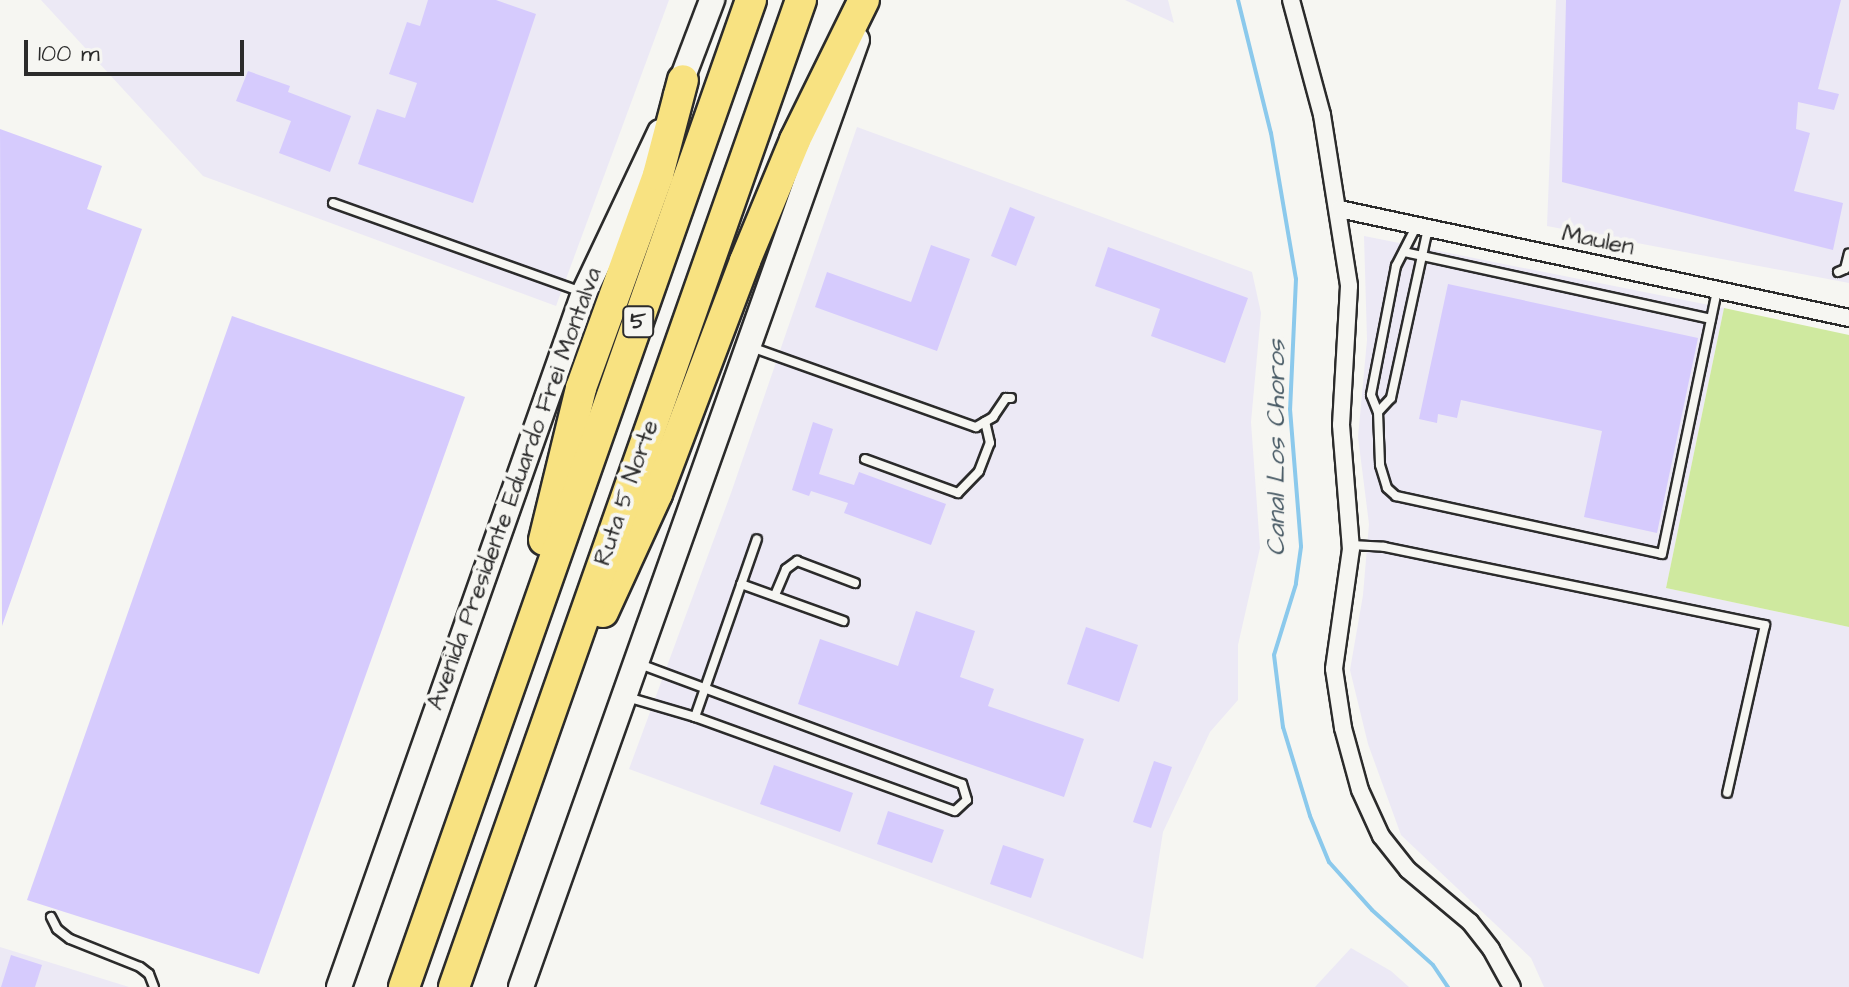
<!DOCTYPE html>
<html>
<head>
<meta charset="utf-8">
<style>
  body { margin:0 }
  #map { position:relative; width:1849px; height:987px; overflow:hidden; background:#f6f6f2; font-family:"Architects Daughter",sans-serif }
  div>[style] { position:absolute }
  .built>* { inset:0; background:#ece9f5 }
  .green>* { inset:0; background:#cfe99f }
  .stream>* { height:4px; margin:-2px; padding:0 2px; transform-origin:2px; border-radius:2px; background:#8bc9ec }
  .building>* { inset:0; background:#d6cbfd }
  .roads { filter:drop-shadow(2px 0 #2b2b2b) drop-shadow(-2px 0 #2b2b2b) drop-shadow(0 2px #2b2b2b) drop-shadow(0 -2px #2b2b2b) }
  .service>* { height:8px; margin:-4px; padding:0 4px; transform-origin:4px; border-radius:4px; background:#f6f6f2 }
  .minor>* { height:16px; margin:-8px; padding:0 8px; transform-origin:8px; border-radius:8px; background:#f6f6f2 }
  .secondary>* { height:24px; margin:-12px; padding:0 12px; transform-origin:12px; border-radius:12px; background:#f6f6f2 }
  .motorway>* { height:30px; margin:-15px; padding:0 15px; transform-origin:15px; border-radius:15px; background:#f8e281 }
  span { translate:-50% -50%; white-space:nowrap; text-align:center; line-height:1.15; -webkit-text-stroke:8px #f6f6f2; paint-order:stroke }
  .shield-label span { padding:2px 6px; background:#f6f6f2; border:2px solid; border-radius:6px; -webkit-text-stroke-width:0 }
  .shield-label { font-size:22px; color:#2b2b2b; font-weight:700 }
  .street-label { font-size:24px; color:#2b2b2b }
  .water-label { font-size:26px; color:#485a65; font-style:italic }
  .scale { position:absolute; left:24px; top:40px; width:220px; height:36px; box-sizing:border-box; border:4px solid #2b2b2b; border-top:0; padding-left:10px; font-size:24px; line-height:28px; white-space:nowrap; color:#2b2b2b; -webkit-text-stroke:6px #f6f6f2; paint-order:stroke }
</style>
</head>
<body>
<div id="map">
  <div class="built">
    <i style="clip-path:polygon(41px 0,669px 0,556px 306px,203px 176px)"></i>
    <i style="clip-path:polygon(1125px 0,1168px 0,1174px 23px)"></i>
    <i style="clip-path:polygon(1556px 0,1849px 0,1849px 283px,1547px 226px)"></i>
    <i style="clip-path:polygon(857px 127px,1252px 272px,1261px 313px,1251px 422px,1260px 548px,1238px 645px,1238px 700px,1210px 732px,1163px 832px,1143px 959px,629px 769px,731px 493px)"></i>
    <i style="clip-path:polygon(1364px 236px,1724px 308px,1666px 588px,1849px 627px,1849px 987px,1544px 987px,1531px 958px,1401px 835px,1368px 744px,1350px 670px,1363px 595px,1369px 524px,1358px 437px,1367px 340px)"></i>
    <i style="clip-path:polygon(0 947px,129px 987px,0 987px)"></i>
    <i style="clip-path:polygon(1351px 948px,1391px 971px,1409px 987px,1315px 987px)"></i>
  </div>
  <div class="green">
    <i style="clip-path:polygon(1724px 308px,1849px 335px,1849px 627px,1666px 588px)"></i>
  </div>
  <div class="stream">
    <i style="left:1238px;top:0;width:137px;rotate:76.1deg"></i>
    <i style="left:1271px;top:133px;width:148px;rotate:80.3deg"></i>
    <i style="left:1296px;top:279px;width:130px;rotate:92.6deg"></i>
    <i style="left:1290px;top:409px;width:138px;rotate:85.4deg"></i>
    <i style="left:1301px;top:547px;width:37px;rotate:98deg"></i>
    <i style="left:1296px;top:584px;width:74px;rotate:107.2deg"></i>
    <i style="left:1274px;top:655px;width:73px;rotate:82.9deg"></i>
    <i style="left:1283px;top:727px;width:93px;rotate:73.1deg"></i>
    <i style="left:1310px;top:816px;width:50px;rotate:67.6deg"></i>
    <i style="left:1329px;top:862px;width:64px;rotate:48.1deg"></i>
    <i style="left:1372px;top:910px;width:82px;rotate:42deg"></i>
    <i style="left:1433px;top:965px;width:27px;rotate:56deg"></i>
  </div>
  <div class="building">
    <i style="clip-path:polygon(428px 0,496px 0,536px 14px,473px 203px,358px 164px,377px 109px,405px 118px,417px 83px,389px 74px,407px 22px,420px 26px)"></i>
    <i style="clip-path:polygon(1566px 0,1841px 0,1818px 89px,1839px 94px,1834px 110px,1798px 102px,1796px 129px,1810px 133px,1794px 191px,1843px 203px,1833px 250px,1562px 182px)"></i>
    <i style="clip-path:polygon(248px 71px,290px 86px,288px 92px,351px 116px,330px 172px,279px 153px,291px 121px,236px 101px)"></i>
    <i style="clip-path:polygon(0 129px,102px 166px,87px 209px,142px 229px,2px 626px)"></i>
    <i style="clip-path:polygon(1010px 207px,1035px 217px,1016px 266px,991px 256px)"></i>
    <i style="clip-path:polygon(931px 245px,970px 259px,937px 351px,815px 307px,827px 272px,911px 302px)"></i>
    <i style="clip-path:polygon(1108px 247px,1248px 298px,1225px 363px,1151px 336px,1160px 309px,1095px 286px)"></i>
    <i style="clip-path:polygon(1448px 284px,1698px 338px,1657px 533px,1584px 517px,1602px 431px,1461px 400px,1457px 418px,1438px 414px,1437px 423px,1419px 419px)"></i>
    <i style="clip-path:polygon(232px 316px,465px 397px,259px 974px,27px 900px)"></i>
    <i style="clip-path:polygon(813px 422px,833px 429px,819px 474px,854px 485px,859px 472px,946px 504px,931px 545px,844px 513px,848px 503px,811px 491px,809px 496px,792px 490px)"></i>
    <i style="clip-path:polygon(916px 611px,975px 631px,960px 677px,994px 689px,988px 706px,1084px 739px,1064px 797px,798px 704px,820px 639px,898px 666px)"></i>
    <i style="clip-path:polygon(1086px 627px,1138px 645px,1119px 702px,1067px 684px)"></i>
    <i style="clip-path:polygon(1154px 761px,1172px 767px,1151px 828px,1133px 822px)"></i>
    <i style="clip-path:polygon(774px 765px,853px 793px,840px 832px,760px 804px)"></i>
    <i style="clip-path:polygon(888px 811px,944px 830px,932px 863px,877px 844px)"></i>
    <i style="clip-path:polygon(1003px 845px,1044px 859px,1031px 898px,990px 884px)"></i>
    <i style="clip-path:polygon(11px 955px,42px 965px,35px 987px,1px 987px)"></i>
  </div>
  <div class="roads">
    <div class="service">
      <i style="left:333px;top:203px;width:263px;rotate:19.7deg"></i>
      <i style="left:1416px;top:227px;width:44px;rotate:117.1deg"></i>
      <i style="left:1396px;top:266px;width:131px;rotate:101deg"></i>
      <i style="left:1371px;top:395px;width:18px;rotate:68deg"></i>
      <i style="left:1378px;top:412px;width:53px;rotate:87.8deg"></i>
      <i style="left:1380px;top:465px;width:24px;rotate:73deg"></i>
      <i style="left:1387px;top:488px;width:12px;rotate:42deg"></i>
      <i style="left:1396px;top:496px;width:272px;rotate:12.3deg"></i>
      <i style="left:1662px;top:554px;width:269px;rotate:-78.2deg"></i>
      <i style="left:1404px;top:252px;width:314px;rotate:12.3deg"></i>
      <i style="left:1838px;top:272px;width:8px;rotate:-23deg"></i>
      <i style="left:1845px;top:269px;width:16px;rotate:-76deg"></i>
      <i style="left:751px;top:347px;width:239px;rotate:19.6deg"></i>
      <i style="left:976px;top:427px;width:20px;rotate:-30deg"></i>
      <i style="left:993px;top:417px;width:23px;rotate:-56deg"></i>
      <i style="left:1006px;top:398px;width:5px"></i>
      <i style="left:1378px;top:412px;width:19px;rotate:-47deg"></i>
      <i style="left:1391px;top:398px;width:173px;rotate:-77.7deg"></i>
      <i style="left:865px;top:459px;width:99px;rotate:20.1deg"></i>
      <i style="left:958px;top:493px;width:30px;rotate:-46deg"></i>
      <i style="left:979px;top:471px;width:30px;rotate:-69deg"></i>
      <i style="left:990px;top:443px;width:22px;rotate:-103deg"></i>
      <i style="left:1351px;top:545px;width:33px;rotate:3deg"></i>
      <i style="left:1384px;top:547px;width:389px;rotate:11.6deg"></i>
      <i style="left:1765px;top:625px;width:172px;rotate:102.7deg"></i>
      <i style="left:741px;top:584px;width:109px;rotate:19.9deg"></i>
      <i style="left:775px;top:595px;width:28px;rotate:-67deg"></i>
      <i style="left:786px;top:569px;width:14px;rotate:-36deg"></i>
      <i style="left:797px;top:561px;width:62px;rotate:20.8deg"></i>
      <i style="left:627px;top:697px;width:71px;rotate:16.4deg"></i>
      <i style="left:695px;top:717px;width:276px;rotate:19.9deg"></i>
      <i style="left:955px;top:811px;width:16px;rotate:-43deg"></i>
      <i style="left:967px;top:800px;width:17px;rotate:-107deg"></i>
      <i style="left:962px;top:784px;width:344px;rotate:-159.6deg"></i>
      <i style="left:695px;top:717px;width:188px;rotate:-70.8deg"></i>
      <i style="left:51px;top:917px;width:13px;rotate:63deg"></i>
      <i style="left:57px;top:929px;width:16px;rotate:38deg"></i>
      <i style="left:70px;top:939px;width:75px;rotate:21.8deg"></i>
      <i style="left:140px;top:967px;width:11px;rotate:38deg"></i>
      <i style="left:149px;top:974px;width:14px;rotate:69deg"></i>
    </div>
    <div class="minor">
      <i style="left:1291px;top:0;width:119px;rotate:74.9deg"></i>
      <i style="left:1322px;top:115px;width:173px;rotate:81deg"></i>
      <i style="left:1349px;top:286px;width:139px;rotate:93.3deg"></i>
      <i style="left:1341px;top:425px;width:124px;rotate:85.4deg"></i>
      <i style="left:1351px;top:549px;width:121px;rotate:98.1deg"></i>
      <i style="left:1334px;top:669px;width:60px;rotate:81.3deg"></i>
      <i style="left:1343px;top:728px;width:64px;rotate:74.7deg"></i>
      <i style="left:1360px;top:790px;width:51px;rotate:65.5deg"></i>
      <i style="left:1381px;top:836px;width:43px;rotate:51.5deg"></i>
      <i style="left:1408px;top:870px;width:81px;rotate:40deg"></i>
      <i style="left:1470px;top:922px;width:34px;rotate:52deg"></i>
      <i style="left:1491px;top:949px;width:43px;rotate:61.1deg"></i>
      <i style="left:1339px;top:209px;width:522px;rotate:12.06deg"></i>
    </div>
    <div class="secondary">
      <i style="left:676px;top:95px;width:102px;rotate:-69.2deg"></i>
      <i style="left:339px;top:987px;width:736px;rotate:-70.56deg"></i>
      <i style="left:584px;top:293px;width:178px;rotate:-64.7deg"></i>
      <i style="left:521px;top:987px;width:1005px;rotate:-70.47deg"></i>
    </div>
    <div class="motorway">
      <i style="left:544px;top:540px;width:156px;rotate:-76.3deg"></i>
      <i style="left:581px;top:388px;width:226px;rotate:-70.1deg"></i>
      <i style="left:658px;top:175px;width:98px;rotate:-75.3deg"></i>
      <i style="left:603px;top:612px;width:130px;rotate:-65.4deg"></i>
      <i style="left:657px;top:494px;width:249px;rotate:-69.3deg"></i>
      <i style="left:745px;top:261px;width:131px;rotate:-67.5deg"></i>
      <i style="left:795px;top:140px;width:156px;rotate:-63.8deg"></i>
      <i style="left:404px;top:987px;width:1046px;rotate:-70.63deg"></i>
      <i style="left:454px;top:987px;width:1046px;rotate:-70.63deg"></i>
    </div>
  </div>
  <div class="shield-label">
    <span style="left:638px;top:322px">5</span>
  </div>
  <div class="street-label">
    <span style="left:1598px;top:241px;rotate:12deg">Maulen</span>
    <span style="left:515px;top:489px;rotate:-70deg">Avenida Presidente Eduardo Frei Montalva</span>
    <span style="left:627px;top:493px;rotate:-71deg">Ruta 5 Norte</span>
  </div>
  <div class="water-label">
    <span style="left:1277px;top:448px;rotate:-90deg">Canal Los Choros</span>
  </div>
  <div class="scale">100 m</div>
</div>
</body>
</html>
